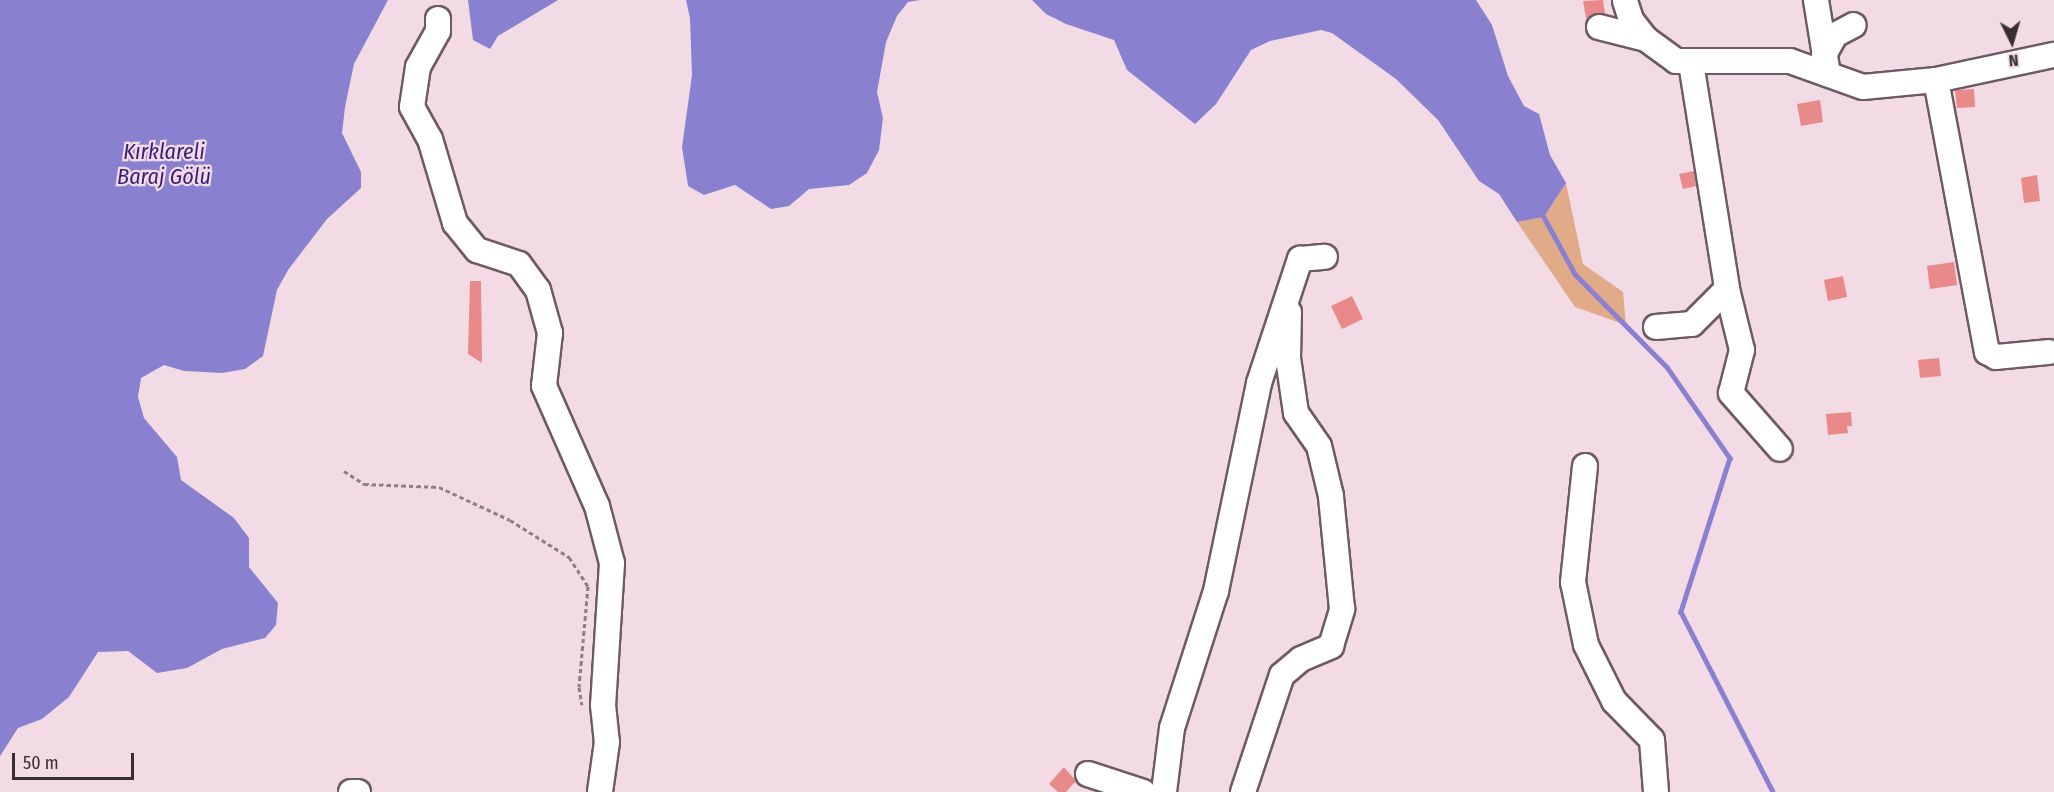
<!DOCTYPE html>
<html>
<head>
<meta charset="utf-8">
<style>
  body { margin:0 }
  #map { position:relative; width:2054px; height:792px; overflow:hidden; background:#f2dbe5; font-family:"Fira Sans Condensed",sans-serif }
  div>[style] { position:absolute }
  .green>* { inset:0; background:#e1aa89 }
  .water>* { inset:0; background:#8981cf }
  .stream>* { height:4.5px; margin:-2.25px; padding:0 2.25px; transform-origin:2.25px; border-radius:2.25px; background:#8981cf }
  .building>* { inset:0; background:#e88a89 }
  .path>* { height:3px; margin-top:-1.5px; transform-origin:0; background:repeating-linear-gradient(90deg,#8e7f85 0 4.5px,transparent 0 7.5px) }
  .roads { filter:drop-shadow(2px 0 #6e5a63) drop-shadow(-2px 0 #6e5a63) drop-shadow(0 2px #6e5a63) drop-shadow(0 -2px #6e5a63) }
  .minor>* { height:24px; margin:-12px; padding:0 12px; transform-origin:12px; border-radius:12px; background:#fff }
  span { translate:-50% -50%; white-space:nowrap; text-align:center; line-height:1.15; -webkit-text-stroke:4.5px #f2dbe5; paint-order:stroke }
  .water-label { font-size:22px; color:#351d79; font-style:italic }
  .north { position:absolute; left:1982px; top:12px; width:60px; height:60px; -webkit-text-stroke:4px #f2dbe5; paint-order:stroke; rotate:175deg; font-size:16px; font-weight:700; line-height:24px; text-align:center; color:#372f32 }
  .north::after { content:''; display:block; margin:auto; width:21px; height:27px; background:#372f32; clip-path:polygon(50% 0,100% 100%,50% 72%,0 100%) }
  .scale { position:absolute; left:12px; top:753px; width:122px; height:27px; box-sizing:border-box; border:3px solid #372f32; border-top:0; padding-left:8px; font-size:18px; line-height:21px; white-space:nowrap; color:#372f32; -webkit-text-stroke:4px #f2dbe5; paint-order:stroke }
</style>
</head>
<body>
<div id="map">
  <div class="green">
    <i style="clip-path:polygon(1566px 183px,1583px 264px,1623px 292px,1626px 325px,1575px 307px,1517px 222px,1544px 217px)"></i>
  </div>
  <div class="water">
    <i style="clip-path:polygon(0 0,388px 0,354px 64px,345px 107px,342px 133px,361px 172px,361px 188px,327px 219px,288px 270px,277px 290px,263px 356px,245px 369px,222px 373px,184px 371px,164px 365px,141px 378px,138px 397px,144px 418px,177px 457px,181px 480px,234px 518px,249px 538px,249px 567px,278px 603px,276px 625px,265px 638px,222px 649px,187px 668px,157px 673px,128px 651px,98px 652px,69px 697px,42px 719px,18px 728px,0 756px)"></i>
    <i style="clip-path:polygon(468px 0,558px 0,498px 36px,490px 49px,473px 40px)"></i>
    <i style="clip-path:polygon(686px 0,920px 0,908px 2px,897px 16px,886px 42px,877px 92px,883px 118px,879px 150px,867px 173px,849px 185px,809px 189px,789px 206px,771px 209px,735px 185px,704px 195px,688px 186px,682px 147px,692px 75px,690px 18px)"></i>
    <i style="clip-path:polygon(1032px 0,1476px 0,1492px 25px,1508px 76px,1524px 106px,1539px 114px,1550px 155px,1566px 183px,1544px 217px,1517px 222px,1499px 194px,1479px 181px,1438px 120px,1396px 79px,1332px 33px,1321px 30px,1270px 41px,1251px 50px,1216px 104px,1195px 124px,1127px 70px,1114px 40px,1066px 24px,1046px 14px)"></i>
  </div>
  <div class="stream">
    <i style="left:1544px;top:217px;width:65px;rotate:61.5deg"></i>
    <i style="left:1575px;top:274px;width:131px;rotate:45.3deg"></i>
    <i style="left:1667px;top:367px;width:111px;rotate:55.3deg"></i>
    <i style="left:1730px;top:458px;width:162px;rotate:107.7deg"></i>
    <i style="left:1681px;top:612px;width:202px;rotate:62.9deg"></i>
  </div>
  <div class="building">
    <i style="clip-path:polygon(1603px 0,1605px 14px,1586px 18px,1583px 1px)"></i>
    <i style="clip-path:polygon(1974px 89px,1975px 107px,1957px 108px,1955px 90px)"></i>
    <i style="clip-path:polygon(1820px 100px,1823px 122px,1801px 126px,1797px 104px)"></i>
    <i style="clip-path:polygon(1694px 171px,1696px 186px,1683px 189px,1679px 174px)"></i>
    <i style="clip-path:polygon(2037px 175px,2040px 201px,2024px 203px,2021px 178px)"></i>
    <i style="clip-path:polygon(1954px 262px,1957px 285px,1930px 289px,1927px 266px)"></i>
    <i style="clip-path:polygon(1843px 276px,1847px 297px,1828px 301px,1824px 280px)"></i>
    <i style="clip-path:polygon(470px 281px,481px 281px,482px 363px,468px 354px)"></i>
    <i style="clip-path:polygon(1352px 296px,1363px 319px,1342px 329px,1331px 306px)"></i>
    <i style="clip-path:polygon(1939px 358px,1941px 376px,1920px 378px,1918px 360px)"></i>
    <i style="clip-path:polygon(1851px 412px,1852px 426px,1847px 426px,1848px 433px,1828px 435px,1826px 414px)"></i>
    <i style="clip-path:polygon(1064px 767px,1076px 781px,1066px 792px,1058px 792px,1049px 784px)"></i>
  </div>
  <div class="path">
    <i style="left:344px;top:471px;width:24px;rotate:33deg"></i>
    <i style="left:364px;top:484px;width:75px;rotate:2.3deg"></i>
    <i style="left:439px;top:487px;width:78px;rotate:24.9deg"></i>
    <i style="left:510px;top:520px;width:70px;rotate:32.1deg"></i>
    <i style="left:569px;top:557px;width:35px;rotate:57deg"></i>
    <i style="left:588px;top:586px;width:101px;rotate:95.1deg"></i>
    <i style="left:579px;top:687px;width:18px;rotate:81deg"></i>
  </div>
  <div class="roads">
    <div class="minor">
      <i style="left:1816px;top:0;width:75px;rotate:80.8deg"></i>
      <i style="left:1625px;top:1px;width:20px;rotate:72deg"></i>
      <i style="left:1631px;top:20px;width:24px;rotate:52deg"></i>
      <i style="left:438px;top:19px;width:12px;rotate:90deg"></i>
      <i style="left:438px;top:31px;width:41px;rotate:119.1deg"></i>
      <i style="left:418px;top:67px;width:40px;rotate:98.5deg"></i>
      <i style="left:412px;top:107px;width:37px;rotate:61deg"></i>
      <i style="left:430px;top:139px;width:88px;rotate:73.4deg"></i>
      <i style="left:455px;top:223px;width:35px;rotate:51deg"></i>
      <i style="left:477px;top:250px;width:44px;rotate:18.4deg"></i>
      <i style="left:519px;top:264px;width:32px;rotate:54deg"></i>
      <i style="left:538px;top:290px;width:45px;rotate:74.4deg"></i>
      <i style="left:550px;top:333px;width:53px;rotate:96.5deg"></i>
      <i style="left:544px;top:386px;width:131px;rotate:66.2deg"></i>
      <i style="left:597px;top:506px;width:59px;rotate:75.3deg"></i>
      <i style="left:612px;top:563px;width:142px;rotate:93.6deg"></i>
      <i style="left:603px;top:705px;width:37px;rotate:84deg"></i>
      <i style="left:607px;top:742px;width:50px;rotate:98deg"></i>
      <i style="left:1599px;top:27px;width:49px;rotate:14.3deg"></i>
      <i style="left:1646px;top:39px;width:37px;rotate:36deg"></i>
      <i style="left:1676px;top:61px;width:114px"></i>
      <i style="left:1790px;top:61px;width:77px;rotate:19.6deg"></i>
      <i style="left:1863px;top:87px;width:73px;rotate:-5.5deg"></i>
      <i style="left:1936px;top:80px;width:121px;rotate:-12deg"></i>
      <i style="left:1824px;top:55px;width:23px;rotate:-61deg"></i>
      <i style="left:1835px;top:35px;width:21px;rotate:-28deg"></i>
      <i style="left:1691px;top:63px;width:229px;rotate:80.9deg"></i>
      <i style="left:1727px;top:289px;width:63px;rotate:76.2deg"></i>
      <i style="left:1742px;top:350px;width:44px;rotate:104.3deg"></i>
      <i style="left:1731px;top:393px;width:74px;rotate:48.8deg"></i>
      <i style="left:1936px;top:80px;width:277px;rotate:79.4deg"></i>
      <i style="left:1987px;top:352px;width:10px;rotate:29deg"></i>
      <i style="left:1996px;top:357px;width:53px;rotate:-5.4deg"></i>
      <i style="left:1656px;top:327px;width:36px;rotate:-5deg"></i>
      <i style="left:1692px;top:324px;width:49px;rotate:-45deg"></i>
      <i style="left:1585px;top:466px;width:117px;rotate:95.9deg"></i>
      <i style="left:1573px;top:582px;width:64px;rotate:78.3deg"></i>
      <i style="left:1586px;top:645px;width:63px;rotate:63.4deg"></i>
      <i style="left:1614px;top:701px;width:54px;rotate:45.7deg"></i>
      <i style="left:1652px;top:740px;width:52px;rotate:85.6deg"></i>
      <i style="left:1088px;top:774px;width:58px;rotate:18.1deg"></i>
      <i style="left:351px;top:792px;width:7px"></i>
      <i style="left:1164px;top:792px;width:64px;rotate:-82.9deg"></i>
      <i style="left:1172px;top:728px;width:144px;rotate:-72.2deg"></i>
      <i style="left:1216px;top:591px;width:212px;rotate:-78.3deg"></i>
      <i style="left:1259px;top:383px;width:131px;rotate:-71.7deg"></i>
      <i style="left:1300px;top:259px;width:25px;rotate:-5deg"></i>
      <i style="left:1243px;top:792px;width:123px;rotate:-71.6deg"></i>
      <i style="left:1282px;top:675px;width:25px;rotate:-40deg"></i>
      <i style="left:1301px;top:659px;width:33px;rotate:-23deg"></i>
      <i style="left:1331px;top:646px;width:39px;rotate:-73deg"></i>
      <i style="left:1342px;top:609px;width:114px;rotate:-95.6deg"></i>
      <i style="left:1331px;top:496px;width:51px;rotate:-103.5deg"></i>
      <i style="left:1319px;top:446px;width:40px;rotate:-124.9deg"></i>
      <i style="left:1296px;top:413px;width:56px;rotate:-98.3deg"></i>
      <i style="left:1288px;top:358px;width:46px;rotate:-88.8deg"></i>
    </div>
  </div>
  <div class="water-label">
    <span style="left:164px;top:164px">Kırklareli<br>Baraj Gölü</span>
  </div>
  <div class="north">N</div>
  <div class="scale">50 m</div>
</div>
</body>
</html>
